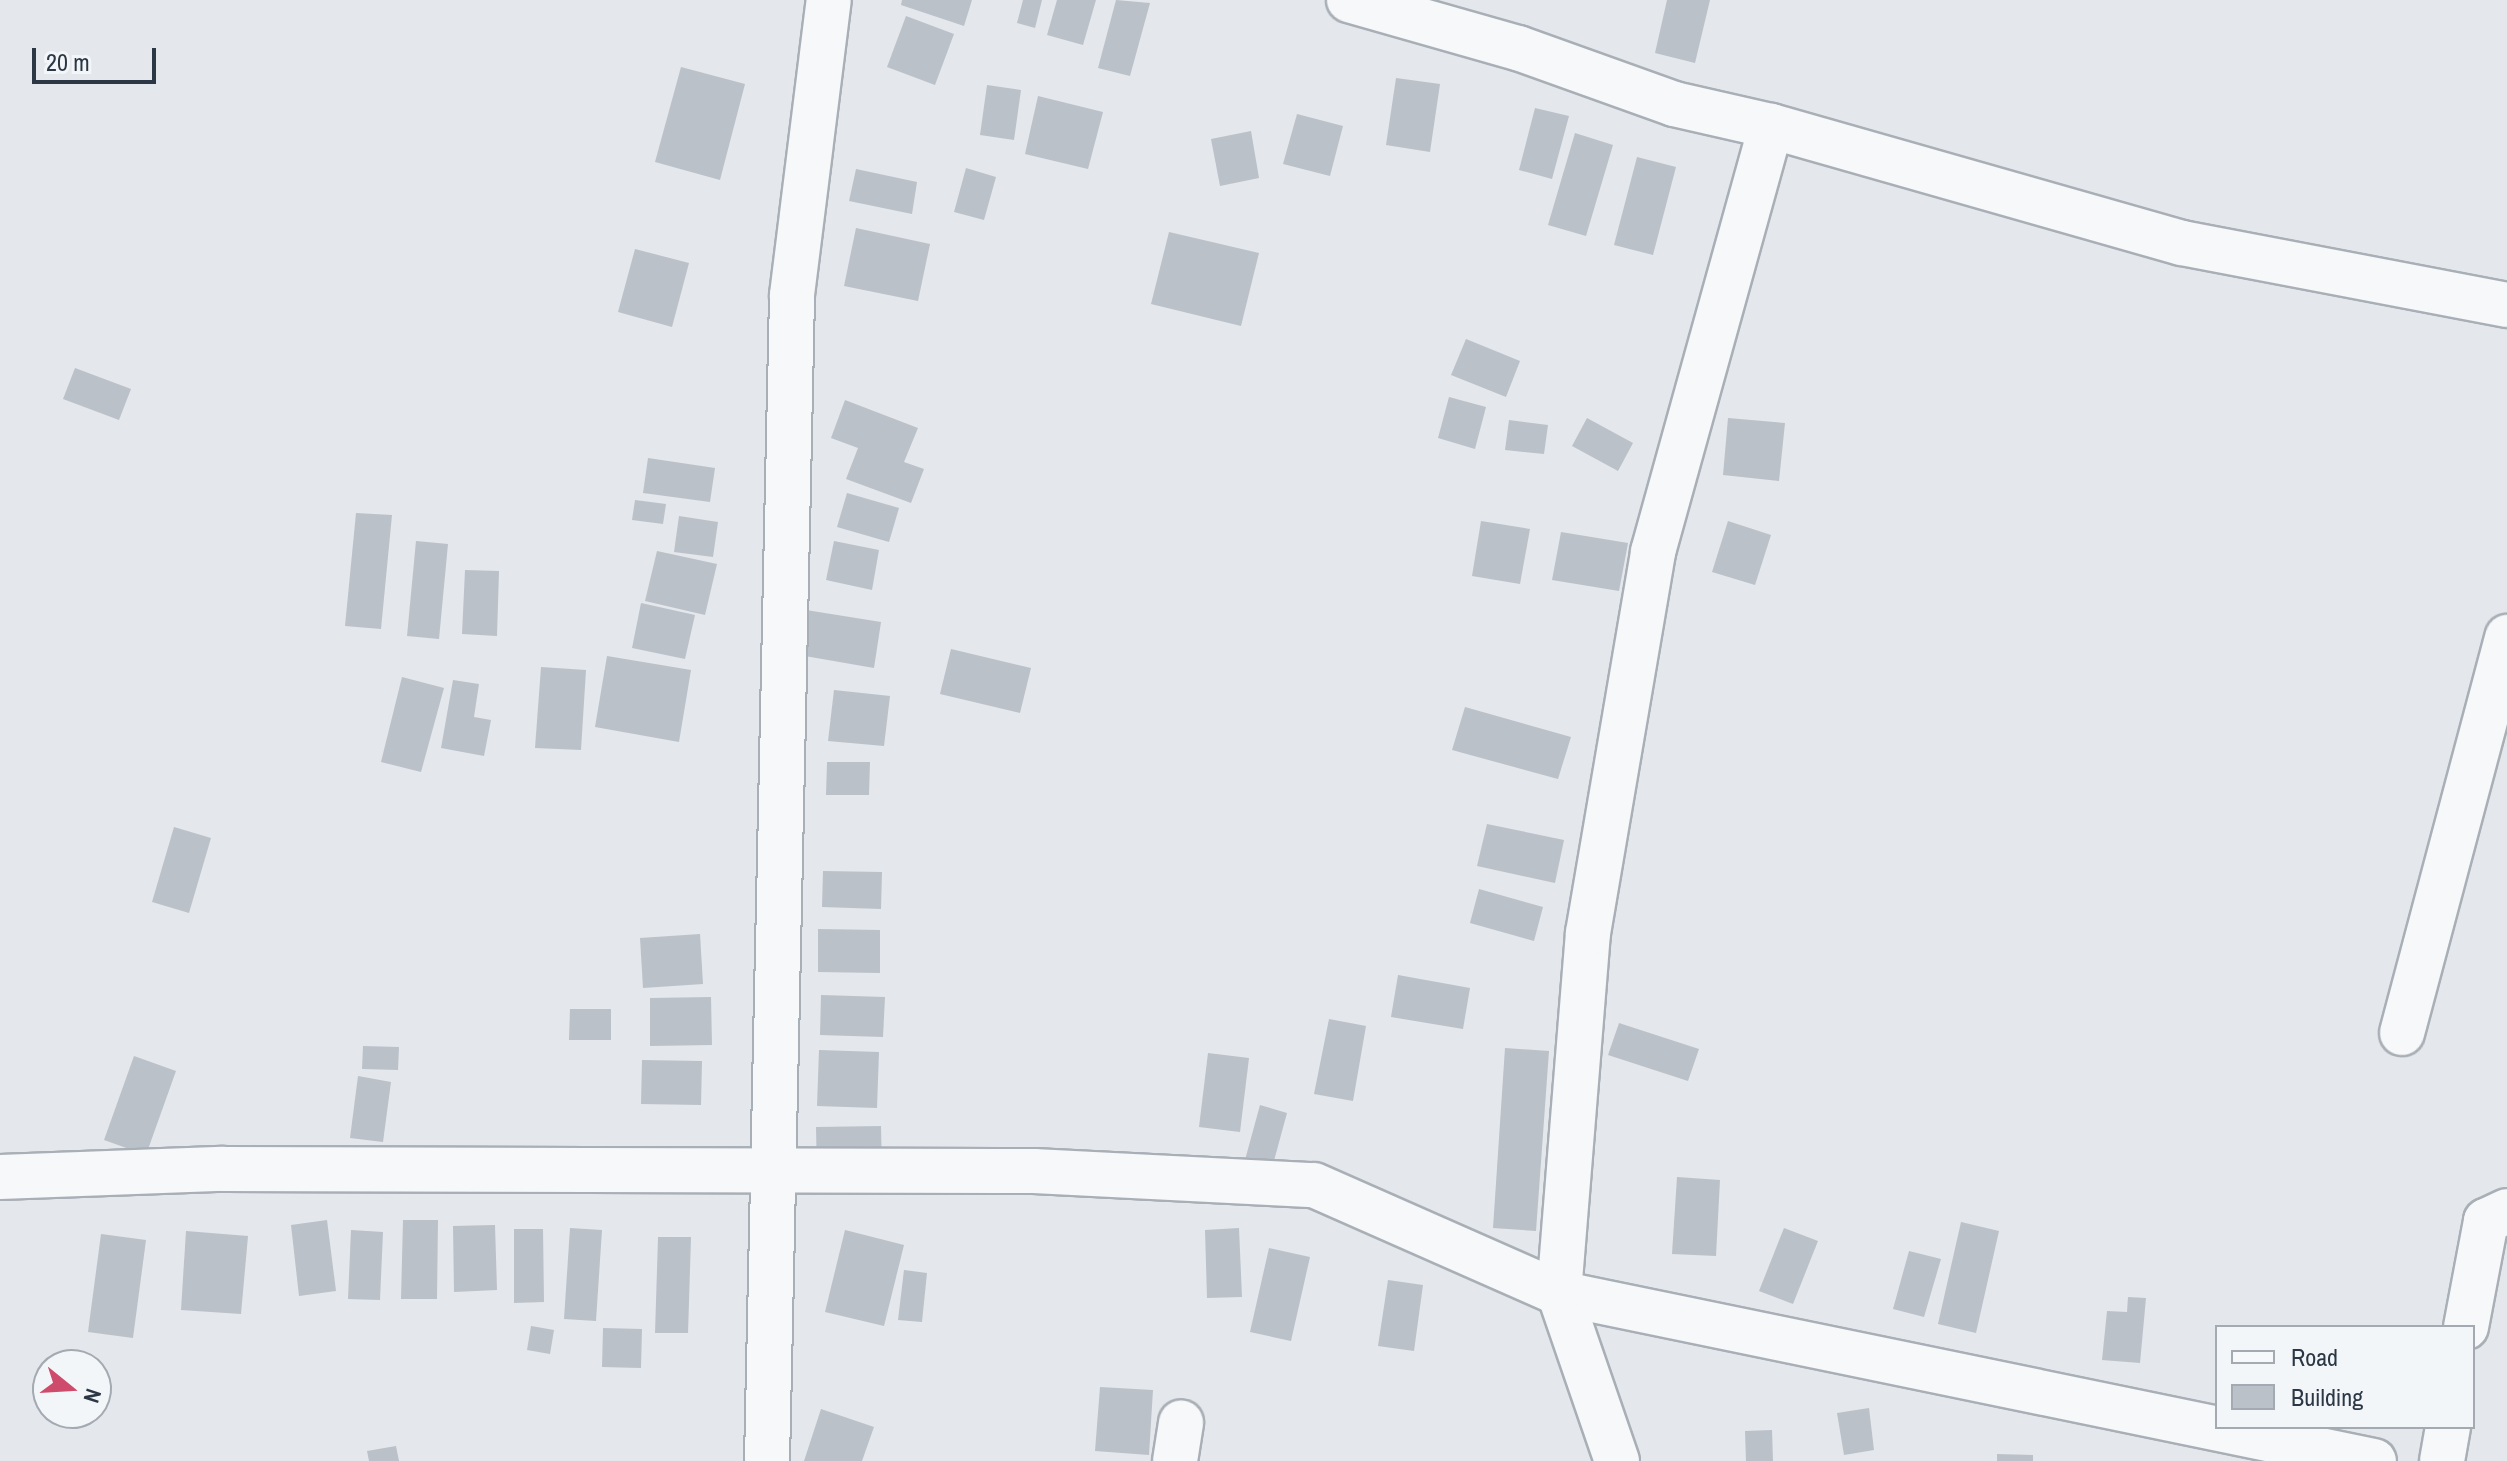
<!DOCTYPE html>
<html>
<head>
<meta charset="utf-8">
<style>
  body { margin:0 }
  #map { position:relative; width:2507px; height:1461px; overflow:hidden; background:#e4e7eb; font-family:"Archivo Narrow",sans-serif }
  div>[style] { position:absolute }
  .building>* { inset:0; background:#bbc1c9 }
  .roads { filter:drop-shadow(2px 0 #a9afb6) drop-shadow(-2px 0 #a9afb6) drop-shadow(0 2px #a9afb6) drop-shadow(0 -2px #a9afb6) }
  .street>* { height:44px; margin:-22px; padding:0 22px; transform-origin:22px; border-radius:22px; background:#f6f8fa }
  span { translate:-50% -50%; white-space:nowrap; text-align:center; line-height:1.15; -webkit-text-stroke:6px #f3f6f9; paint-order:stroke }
  .legend { position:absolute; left:2215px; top:1325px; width:260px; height:104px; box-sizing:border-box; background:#f3f6f9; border:2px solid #a3aab1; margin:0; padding:10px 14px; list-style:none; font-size:24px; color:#2b3744 }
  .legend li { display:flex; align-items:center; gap:16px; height:40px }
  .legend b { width:40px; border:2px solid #a3aab1 }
  .north { position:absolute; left:32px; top:1349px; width:80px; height:80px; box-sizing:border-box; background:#f3f6f9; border:2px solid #a3aab1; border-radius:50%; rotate:108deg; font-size:22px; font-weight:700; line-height:32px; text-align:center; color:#2b3744 }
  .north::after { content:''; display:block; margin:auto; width:28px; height:36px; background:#ce4b6b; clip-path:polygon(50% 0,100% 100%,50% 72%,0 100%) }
  .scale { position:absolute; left:32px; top:48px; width:124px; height:36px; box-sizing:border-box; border:4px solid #2b3744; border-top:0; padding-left:10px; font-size:24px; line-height:28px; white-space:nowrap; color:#2b3744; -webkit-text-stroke:6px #f3f6f9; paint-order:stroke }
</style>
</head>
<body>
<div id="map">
  <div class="building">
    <i style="clip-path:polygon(902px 0,972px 0,964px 26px,901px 5px)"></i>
    <i style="clip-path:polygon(1023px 0,1042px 0,1035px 28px,1017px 23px)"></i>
    <i style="clip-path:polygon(1057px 0,1096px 0,1083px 45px,1047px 35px)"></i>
    <i style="clip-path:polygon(1116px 0,1150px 3px,1130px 76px,1098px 68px)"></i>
    <i style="clip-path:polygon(1667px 0,1710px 0,1695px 63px,1655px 53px)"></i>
    <i style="clip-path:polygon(906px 16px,954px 34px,935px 85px,887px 67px)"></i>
    <i style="clip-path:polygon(681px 67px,745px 84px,720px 180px,655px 162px)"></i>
    <i style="clip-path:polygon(1396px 78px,1440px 84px,1430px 152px,1386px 145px)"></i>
    <i style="clip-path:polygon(987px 85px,1021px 90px,1014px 140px,980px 135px)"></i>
    <i style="clip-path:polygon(1038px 96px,1103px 112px,1088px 169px,1025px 154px)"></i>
    <i style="clip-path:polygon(1535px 108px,1569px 116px,1552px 179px,1519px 170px)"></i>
    <i style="clip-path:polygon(1297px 114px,1343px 126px,1330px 176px,1283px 164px)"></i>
    <i style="clip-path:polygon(1251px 131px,1259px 178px,1220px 186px,1211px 139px)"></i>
    <i style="clip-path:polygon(1575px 133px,1613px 145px,1586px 236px,1548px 225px)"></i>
    <i style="clip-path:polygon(1637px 157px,1676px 167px,1653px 255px,1614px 245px)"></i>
    <i style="clip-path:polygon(966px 168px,996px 177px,984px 220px,954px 212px)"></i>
    <i style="clip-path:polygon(856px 169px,917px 182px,912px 214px,849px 201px)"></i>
    <i style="clip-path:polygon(856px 228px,930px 244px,918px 301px,844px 286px)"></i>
    <i style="clip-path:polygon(1169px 232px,1259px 253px,1241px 326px,1151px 304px)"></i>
    <i style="clip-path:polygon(635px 249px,689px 263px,672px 327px,618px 312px)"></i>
    <i style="clip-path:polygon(1466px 339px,1520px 361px,1506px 397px,1451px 375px)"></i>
    <i style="clip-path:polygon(75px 368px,131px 389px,119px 420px,63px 399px)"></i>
    <i style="clip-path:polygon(1449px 397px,1486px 407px,1475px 449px,1438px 438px)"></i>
    <i style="clip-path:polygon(845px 400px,918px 428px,904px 462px,924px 469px,911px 503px,846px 479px,858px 448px,831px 438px)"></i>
    <i style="clip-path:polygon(1587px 418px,1633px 443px,1618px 471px,1572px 446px)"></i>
    <i style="clip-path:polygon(1728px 418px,1785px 423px,1779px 481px,1723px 475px)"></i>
    <i style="clip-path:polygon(1509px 420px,1548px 425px,1544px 454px,1505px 450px)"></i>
    <i style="clip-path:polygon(648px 458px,715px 468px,710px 502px,643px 493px)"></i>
    <i style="clip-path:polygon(847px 493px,899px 508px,889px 542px,837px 527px)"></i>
    <i style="clip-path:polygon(635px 500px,666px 504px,663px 524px,632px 520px)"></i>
    <i style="clip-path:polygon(356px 513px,392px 515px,381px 629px,345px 626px)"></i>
    <i style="clip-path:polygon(679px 516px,718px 522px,713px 557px,674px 552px)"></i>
    <i style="clip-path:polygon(1481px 521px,1530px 529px,1520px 584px,1472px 576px)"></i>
    <i style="clip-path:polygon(1728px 521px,1771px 535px,1755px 585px,1712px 572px)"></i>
    <i style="clip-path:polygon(1561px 532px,1628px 543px,1619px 591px,1552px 580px)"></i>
    <i style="clip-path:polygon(416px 541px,448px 544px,439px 639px,407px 636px)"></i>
    <i style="clip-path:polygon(834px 541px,879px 550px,872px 590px,826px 580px)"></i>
    <i style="clip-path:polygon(657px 551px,717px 564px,705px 615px,645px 601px)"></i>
    <i style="clip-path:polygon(465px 570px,499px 571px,497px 636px,462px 634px)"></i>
    <i style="clip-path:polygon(641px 603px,695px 615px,685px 659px,632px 648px)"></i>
    <i style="clip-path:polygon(806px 610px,881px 622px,874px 668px,799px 655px)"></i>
    <i style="clip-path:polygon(951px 649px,1031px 668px,1020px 713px,940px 694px)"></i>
    <i style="clip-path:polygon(607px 656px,691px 670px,679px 742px,595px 727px)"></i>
    <i style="clip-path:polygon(541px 667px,586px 670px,581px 750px,535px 748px)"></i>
    <i style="clip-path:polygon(402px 677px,444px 688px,421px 772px,381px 762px)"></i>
    <i style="clip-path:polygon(453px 680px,479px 684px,474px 717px,491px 720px,484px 756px,441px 748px)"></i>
    <i style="clip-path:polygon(834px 690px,890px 696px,884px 746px,828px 741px)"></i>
    <i style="clip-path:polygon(1465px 707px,1571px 737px,1558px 779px,1452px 750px)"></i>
    <i style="clip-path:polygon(827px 762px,870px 762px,869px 795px,826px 795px)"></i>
    <i style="clip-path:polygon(1487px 824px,1564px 840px,1555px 883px,1477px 866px)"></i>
    <i style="clip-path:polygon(174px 827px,211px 838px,189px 913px,152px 902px)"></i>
    <i style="clip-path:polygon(823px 871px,882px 872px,881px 909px,822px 907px)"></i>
    <i style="clip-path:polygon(1479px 889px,1543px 907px,1534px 941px,1470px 923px)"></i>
    <i style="clip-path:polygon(818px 929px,880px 930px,880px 973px,818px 972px)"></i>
    <i style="clip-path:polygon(700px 934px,703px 984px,643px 988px,640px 938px)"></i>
    <i style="clip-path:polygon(1398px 975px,1470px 988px,1463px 1029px,1391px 1017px)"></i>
    <i style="clip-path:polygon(821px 995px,885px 997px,883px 1037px,820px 1035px)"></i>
    <i style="clip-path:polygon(711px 997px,712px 1045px,650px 1046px,650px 998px)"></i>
    <i style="clip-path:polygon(570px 1009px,611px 1009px,611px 1040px,569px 1040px)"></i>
    <i style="clip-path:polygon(1329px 1019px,1366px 1026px,1353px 1101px,1314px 1094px)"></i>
    <i style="clip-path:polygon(1619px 1023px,1699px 1049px,1688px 1081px,1608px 1055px)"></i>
    <i style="clip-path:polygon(363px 1046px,399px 1047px,398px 1070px,362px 1069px)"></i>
    <i style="clip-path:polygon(1505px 1048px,1549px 1051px,1536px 1231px,1493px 1228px)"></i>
    <i style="clip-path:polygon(819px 1050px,879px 1052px,877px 1108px,817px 1106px)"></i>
    <i style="clip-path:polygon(1208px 1053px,1249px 1058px,1240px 1132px,1199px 1127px)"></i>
    <i style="clip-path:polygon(134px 1056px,176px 1071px,146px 1155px,104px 1140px)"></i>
    <i style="clip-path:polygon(642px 1060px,702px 1061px,701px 1105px,641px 1104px)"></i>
    <i style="clip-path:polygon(358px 1076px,391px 1082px,383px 1142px,350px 1138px)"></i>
    <i style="clip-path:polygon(1260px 1105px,1287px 1113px,1272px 1168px,1245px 1160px)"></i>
    <i style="clip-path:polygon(881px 1126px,882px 1174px,817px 1175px,816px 1127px)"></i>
    <i style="clip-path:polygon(1677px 1177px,1720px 1180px,1716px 1256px,1672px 1254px)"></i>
    <i style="clip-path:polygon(327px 1220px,336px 1291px,299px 1296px,291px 1225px)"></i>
    <i style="clip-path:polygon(403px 1220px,438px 1220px,437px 1299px,401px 1299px)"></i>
    <i style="clip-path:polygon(1961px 1222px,1999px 1231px,1976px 1333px,1938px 1324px)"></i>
    <i style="clip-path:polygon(495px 1225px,497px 1290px,454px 1292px,453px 1226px)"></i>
    <i style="clip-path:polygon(570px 1228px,602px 1230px,596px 1321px,564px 1319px)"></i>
    <i style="clip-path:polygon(1239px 1228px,1242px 1297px,1207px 1298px,1205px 1230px)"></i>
    <i style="clip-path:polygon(1784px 1228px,1818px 1241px,1793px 1304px,1759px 1291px)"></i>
    <i style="clip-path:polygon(514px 1229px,543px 1229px,544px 1302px,514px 1303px)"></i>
    <i style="clip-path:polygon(351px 1230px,383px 1232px,380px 1300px,348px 1299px)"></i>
    <i style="clip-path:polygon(845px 1230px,904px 1245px,884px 1326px,825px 1312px)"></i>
    <i style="clip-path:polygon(186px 1231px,248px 1236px,241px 1314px,181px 1310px)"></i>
    <i style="clip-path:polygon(101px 1234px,146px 1240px,133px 1338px,88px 1332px)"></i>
    <i style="clip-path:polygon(658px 1237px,691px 1237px,688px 1333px,655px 1333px)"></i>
    <i style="clip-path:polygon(1269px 1248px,1310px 1257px,1291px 1341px,1250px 1332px)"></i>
    <i style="clip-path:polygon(1909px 1251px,1941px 1259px,1924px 1317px,1893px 1309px)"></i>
    <i style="clip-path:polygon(904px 1270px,927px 1273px,922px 1322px,898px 1320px)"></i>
    <i style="clip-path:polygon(1388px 1280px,1423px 1285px,1414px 1351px,1378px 1346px)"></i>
    <i style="clip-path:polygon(2128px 1297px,2146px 1298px,2140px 1363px,2102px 1360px,2107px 1311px,2127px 1312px)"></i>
    <i style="clip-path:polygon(531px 1326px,554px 1330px,550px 1354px,527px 1350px)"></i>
    <i style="clip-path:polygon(603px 1328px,642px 1329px,641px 1368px,602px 1367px)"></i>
    <i style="clip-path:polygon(1100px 1387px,1153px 1390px,1149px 1455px,1095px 1451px)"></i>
    <i style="clip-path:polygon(1869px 1408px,1874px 1450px,1844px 1455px,1837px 1413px)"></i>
    <i style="clip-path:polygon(821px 1409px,874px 1427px,862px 1461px,804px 1461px)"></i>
    <i style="clip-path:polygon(1772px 1430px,1773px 1461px,1746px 1461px,1745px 1431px)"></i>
    <i style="clip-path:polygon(396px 1446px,399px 1461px,369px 1461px,367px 1451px)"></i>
    <i style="clip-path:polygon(1997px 1454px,2033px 1455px,2033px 1461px,1997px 1461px)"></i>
  </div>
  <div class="roads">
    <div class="street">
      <i style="left:1349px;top:0;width:176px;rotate:15.9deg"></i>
      <i style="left:1518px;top:48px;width:166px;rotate:19.7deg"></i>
      <i style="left:1674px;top:104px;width:99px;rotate:12.8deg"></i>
      <i style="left:1771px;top:126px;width:427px;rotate:15.9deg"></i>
      <i style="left:2182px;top:243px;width:331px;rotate:10.8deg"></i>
      <i style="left:2402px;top:1033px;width:410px;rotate:-75.1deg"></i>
      <i style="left:0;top:1177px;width:223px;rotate:-2.1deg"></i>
      <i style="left:223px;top:1169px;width:811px;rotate:0.14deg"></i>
      <i style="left:1034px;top:1171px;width:280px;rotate:2.9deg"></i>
      <i style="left:1314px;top:1185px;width:268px;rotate:23.8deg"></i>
      <i style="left:1559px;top:1293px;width:832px;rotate:11.65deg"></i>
      <i style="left:2466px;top:1327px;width:108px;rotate:-79.3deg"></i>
      <i style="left:2486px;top:1221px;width:23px;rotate:-25deg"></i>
      <i style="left:767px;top:1461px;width:1166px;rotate:-88.77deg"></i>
      <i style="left:792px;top:295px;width:297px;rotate:-82.9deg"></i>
      <i style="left:1175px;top:1461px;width:39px;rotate:-81deg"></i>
      <i style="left:1617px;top:1461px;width:178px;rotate:-109deg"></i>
      <i style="left:1559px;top:1293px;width:361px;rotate:-85.4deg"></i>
      <i style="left:1588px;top:933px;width:387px;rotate:-80.3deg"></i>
      <i style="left:1653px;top:552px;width:442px;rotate:-74.5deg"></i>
      <i style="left:2442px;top:1461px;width:35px;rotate:-80deg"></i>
    </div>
  </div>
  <ul class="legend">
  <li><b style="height:10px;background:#f6f8fa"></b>Road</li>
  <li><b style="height:22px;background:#bbc1c9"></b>Building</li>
  </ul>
  <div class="north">N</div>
  <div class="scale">20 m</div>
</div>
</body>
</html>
